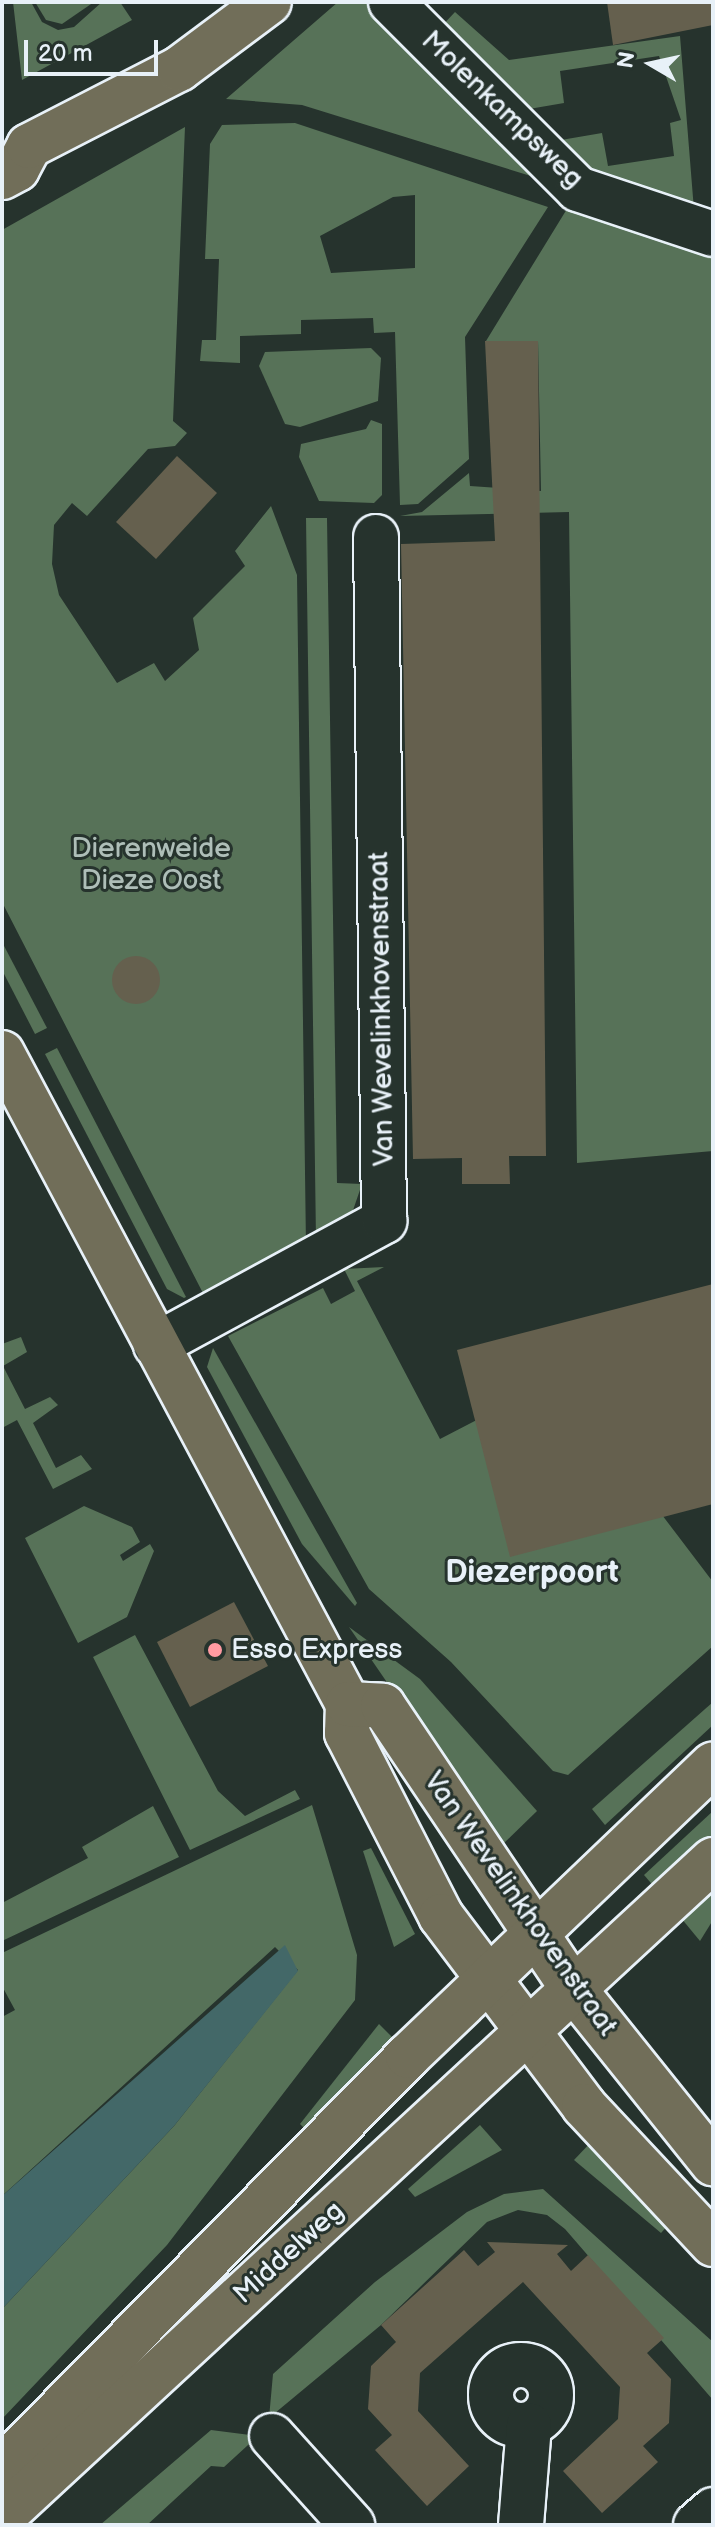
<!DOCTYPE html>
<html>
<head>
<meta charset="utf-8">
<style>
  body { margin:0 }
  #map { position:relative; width:715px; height:2527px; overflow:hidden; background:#26332d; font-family:"Balsamiq Sans",sans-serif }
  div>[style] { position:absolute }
  .green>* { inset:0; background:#577258 }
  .water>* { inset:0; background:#436868 }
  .building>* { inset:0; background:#65604e }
  .round { border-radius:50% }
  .roads { filter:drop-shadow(2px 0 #e8f1f8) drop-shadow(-2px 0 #e8f1f8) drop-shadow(0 2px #e8f1f8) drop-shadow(0 -2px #e8f1f8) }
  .minor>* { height:44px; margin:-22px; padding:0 22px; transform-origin:22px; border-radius:22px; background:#26332d }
  .minor>.ring { margin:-22px; padding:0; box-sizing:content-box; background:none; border:44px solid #26332d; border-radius:50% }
  .major>* { height:44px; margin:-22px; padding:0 22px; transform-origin:22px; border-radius:22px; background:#716e59 }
  .dots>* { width:22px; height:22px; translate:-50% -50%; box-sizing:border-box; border:4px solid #26332d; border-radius:50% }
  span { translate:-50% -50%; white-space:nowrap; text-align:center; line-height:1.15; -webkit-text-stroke:6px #26332d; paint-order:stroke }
  .street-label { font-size:28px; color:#e8f1f8 }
  .park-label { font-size:28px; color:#aebeb8 }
  .poi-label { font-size:28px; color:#e8f1f8 }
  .left { translate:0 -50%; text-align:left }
  .quarter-label { font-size:32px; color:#e8f1f8; font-weight:700 }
  .frame { position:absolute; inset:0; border:4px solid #e8f1f8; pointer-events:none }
  .north { position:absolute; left:611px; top:24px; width:80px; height:80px; -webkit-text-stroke:6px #26332d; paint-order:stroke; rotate:279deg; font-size:22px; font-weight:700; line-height:32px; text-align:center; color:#e8f1f8 }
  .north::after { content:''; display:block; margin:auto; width:28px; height:36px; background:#e8f1f8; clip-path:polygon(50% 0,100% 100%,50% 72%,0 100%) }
  .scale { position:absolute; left:24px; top:40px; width:134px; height:36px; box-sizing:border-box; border:4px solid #e8f1f8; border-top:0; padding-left:10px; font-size:24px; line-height:28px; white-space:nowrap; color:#e8f1f8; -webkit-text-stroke:6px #26332d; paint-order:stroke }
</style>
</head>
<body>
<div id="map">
  <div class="green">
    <i style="clip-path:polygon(13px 2px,31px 2px,42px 22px,58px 30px,74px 27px,102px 2px,120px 2px,132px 20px,22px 80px)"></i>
    <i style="clip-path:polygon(35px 2px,94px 2px,62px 24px,46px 20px)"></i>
    <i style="clip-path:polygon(338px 2px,366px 2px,547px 181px,302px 105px,226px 99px)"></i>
    <i style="clip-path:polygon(455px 12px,509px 60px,680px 36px,694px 210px,611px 191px,561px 140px,602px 133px,608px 166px,674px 156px,670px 123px,681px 120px,659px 56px,560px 71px,564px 103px,529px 109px,440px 28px)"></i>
    <i style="clip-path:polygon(evenodd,295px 123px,548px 207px,465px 337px,469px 459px,418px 504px,400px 505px,395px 332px,374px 333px,373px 318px,301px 320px,301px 334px,240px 336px,240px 363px,200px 361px,202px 340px,216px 340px,219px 259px,205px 259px,210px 144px,222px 125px,295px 123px,415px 195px,415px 268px,331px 273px,320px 236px,393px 197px,415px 195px)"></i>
    <i style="clip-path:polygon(185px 127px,173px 421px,187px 433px,175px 446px,148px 449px,87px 516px,72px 503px,54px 525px,52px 564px,59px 595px,117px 683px,154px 663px,165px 681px,199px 650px,193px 618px,245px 566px,235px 551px,271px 506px,297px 575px,306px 1246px,206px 1299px,2px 902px,2px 230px)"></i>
    <i style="clip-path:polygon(570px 204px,713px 248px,713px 1151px,577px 1163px,569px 512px,400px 516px,422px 512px,469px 473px,470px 486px,541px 491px,538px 341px,486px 341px)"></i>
    <i style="clip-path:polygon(371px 348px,381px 358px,378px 401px,300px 427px,285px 424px,259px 366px,265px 352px)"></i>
    <i style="clip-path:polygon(371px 420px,382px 424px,382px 495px,374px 503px,319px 501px,299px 457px,301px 444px,366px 429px)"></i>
    <i style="clip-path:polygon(306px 518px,327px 518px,337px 1183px,362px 1184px,350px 1219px,316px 1240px)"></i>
    <i style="clip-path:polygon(2px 942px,47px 1028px,35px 1034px,2px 970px)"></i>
    <i style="clip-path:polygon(57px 1048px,186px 1297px,184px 1298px,167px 1289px,45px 1054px)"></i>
    <i style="clip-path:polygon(384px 1267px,357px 1281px,440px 1439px,558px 1378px,713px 1582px,713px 1646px,568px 1775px,553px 1771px,451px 1662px,369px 1589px,228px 1336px,323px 1288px,331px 1304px,355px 1291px,344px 1269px)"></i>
    <i style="clip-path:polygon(21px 1337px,27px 1352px,3px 1366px,25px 1409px,50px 1397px,58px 1405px,33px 1423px,56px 1468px,81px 1455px,92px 1469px,53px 1489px,17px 1420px,2px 1428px,2px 1344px)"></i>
    <i style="clip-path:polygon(213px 1348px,357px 1603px,355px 1606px,302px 1544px,207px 1367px)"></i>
    <i style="clip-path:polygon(84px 1506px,132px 1527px,140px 1542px,120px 1555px,123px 1561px,150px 1544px,154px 1551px,127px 1617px,78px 1643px,25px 1538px)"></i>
    <i style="clip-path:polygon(349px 1627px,420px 1679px,537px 1811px,500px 1847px)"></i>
    <i style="clip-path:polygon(135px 1635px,218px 1791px,245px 1816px,295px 1790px,300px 1799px,190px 1850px,93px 1657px)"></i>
    <i style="clip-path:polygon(713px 1702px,713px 1725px,605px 1825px,592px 1809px)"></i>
    <i style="clip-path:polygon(312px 1805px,357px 1955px,355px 2000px,167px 2245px,2px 2419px,2px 2309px,174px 2126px,298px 1970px,275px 1947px,2px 2196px,2px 2017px,15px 2010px,2px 1986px,2px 1953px)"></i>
    <i style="clip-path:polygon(153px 1806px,179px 1857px,2px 1941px,2px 1903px,88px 1858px,82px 1847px)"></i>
    <i style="clip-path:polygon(713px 1811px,713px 1836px,657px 1890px,644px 1875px)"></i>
    <i style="clip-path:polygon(371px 1848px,415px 1934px,394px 1947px,363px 1851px)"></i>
    <i style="clip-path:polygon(713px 1884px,713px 1920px,700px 1941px,681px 1918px)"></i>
    <i style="clip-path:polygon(379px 2024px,398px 2043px,311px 2135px,300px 2124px)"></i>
    <i style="clip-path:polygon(480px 2125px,502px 2150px,415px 2197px,408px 2189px)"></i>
    <i style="clip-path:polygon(592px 2141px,670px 2223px,661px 2233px,574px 2160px)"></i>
    <i style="clip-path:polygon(543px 2189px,713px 2342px,713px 2400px,565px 2229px,547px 2215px,518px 2210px,487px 2222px,381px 2325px,269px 2418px,273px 2374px,375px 2282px,467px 2212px,504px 2194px)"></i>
    <i style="clip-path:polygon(211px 2430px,258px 2436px,224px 2467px,211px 2466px,147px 2525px,100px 2525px)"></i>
  </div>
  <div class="water">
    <i style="clip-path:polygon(285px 1945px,298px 1971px,174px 2126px,2px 2309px,2px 2196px)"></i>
  </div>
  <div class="building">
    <i style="clip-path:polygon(607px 2px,713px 2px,713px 25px,613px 45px)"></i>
    <i style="clip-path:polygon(485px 341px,538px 341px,546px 1156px,509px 1156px,510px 1184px,462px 1184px,462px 1158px,413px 1159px,401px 544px,495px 541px)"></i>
    <i style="clip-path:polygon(177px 456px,217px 493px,156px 559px,116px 522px)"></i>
    <i class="round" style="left:112px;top:956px;width:48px;height:48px"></i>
    <i style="clip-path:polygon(713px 1284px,713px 1504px,510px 1557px,457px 1350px)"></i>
    <i style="clip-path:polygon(234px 1602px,268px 1666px,190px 1707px,157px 1642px)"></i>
    <i style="clip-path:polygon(487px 2242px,568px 2245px,557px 2254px,571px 2271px,588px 2255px,664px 2338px,647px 2353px,671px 2379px,669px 2423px,643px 2446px,658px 2462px,602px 2513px,563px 2471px,618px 2419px,620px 2387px,523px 2282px,420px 2373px,418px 2411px,469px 2466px,427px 2506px,375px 2450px,392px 2435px,368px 2409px,371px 2366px,396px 2342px,381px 2325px,464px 2250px,478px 2266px,495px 2252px)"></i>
  </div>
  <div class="roads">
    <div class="minor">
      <i style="left:391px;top:2px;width:264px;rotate:45deg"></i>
      <i style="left:578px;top:189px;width:142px;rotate:18.4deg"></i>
      <i style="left:156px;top:1345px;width:260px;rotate:-28.5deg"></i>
      <i style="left:384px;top:1221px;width:684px;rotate:-90.67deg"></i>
      <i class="ring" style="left:491px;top:2365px;width:16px;height:16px"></i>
      <i style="left:272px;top:2436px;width:120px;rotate:48deg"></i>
      <i style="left:521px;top:2525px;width:100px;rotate:-85.4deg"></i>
      <i style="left:696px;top:2525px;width:23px;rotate:-41deg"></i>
    </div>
    <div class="major">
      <i style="left:2px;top:177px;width:17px;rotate:-28deg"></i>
      <i style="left:17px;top:169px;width:26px;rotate:-62deg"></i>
      <i style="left:29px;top:146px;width:169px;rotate:-27.2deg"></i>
      <i style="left:179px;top:69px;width:112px;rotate:-36.7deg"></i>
      <i style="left:2px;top:1053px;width:737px;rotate:62.01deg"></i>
      <i style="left:348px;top:1704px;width:29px;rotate:92deg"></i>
      <i style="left:347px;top:1733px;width:206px;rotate:62.8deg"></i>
      <i style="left:441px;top:1916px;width:238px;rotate:53deg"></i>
      <i style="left:584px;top:2106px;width:189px;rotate:46.9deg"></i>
      <i style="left:348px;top:1704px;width:35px;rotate:3deg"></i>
      <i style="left:383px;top:1706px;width:339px;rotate:56.1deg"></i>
      <i style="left:572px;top:1987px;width:226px;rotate:51.3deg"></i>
      <i style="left:2px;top:2468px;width:578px;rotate:-45.42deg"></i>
      <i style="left:408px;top:2056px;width:422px;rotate:-43.7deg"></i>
      <i style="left:2px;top:2517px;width:968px;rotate:-42.74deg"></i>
    </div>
  </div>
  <div class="dots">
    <i style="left:215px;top:1650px;background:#ff9aa2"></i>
  </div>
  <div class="street-label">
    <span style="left:502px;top:110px;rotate:44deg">Molenkampsweg</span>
    <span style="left:382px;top:1009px;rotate:-91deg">Van Wevelinkhovenstraat</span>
    <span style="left:520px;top:1904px;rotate:55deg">Van Wevelinkhovenstraat</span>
    <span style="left:289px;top:2253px;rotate:-42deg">Middelweg</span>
  </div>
  <div class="park-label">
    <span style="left:151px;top:865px">Dierenweide<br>Dieze Oost</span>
  </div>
  <div class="poi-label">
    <span class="left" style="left:231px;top:1650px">Esso Express</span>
  </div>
  <div class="quarter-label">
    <span style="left:532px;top:1573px">Diezerpoort</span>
  </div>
  <div class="frame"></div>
  <div class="north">N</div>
  <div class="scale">20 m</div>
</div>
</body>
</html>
